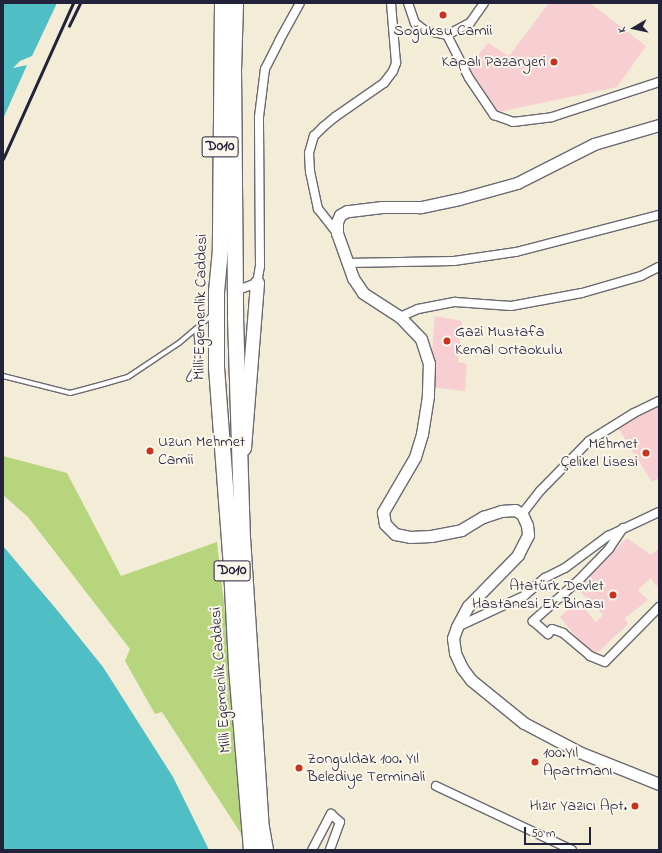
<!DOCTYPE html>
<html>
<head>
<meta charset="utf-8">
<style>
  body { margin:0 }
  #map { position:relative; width:662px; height:853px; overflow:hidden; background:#f3ecd6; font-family:"Indie Flower",sans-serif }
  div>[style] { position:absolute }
  .built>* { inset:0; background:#f7cfd3 }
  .green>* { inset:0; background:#b7d57c }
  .water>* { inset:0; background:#50bec5 }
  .roads { filter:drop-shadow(1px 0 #6b6971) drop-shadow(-1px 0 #6b6971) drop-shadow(0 1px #6b6971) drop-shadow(0 -1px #6b6971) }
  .lane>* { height:4px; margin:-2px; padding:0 2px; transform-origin:2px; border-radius:2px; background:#fff }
  .street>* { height:8px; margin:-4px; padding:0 4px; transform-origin:4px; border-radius:4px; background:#fff }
  .secondary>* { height:11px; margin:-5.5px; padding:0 5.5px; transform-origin:5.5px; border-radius:5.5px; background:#fff }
  .primary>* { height:13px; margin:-6.5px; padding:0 6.5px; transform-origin:6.5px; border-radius:6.5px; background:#fff }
  .highway>* { height:15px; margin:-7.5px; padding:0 7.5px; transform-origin:7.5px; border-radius:7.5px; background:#fff }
  .rail>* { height:2.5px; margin:-1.25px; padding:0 1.25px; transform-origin:1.25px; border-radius:1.25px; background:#22223b }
  .dots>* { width:11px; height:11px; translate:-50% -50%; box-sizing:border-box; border:2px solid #fbf7ec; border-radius:50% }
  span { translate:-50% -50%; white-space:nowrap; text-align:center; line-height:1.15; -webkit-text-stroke:4px #fbf7ec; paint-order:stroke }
  .shield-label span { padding:1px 3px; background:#fbf7ec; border:1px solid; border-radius:3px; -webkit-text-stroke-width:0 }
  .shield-label { font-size:15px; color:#22223b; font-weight:700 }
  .poi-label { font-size:16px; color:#22223b }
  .right { translate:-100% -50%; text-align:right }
  .left { translate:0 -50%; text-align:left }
  .street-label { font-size:16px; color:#22223b }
  .frame { position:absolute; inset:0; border:4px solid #22223b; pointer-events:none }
  .north { position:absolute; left:614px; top:8px; width:40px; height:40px; -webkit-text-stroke:3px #fbf7ec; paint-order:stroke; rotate:261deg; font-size:11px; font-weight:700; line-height:16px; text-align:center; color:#22223b }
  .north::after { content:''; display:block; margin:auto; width:14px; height:18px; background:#22223b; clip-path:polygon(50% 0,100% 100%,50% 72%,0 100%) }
  .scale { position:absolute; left:524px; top:827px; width:67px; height:18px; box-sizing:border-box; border:2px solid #22223b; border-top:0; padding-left:5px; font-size:12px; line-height:14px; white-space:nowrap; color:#22223b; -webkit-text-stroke:3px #fbf7ec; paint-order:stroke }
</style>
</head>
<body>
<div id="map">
  <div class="built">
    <i style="clip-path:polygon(549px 3px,590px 3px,646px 46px,617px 87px,498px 112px,468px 67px,488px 43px,509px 56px)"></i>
    <i style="clip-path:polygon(435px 316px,462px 321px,458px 362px,467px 364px,465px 391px,429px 387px)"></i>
    <i style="clip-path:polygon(659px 404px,659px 478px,652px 482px,618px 428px)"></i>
    <i style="clip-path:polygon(627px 538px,651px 555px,659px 548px,659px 583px,656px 586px,651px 578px,638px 590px,648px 600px,625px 618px,628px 624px,593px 657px,560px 617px,578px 601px,596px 622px,603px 615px,577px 588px)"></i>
  </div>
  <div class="green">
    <i style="clip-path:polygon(3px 456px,67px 473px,121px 576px,217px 542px,229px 647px,244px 838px,162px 712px,155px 714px,125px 661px,130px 649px,28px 517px,3px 495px)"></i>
  </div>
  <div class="water">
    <i style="clip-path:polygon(3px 3px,57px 3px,32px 56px,20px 61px,13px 68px,27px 65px,3px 119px)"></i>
    <i style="clip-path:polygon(3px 546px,57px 610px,103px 667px,173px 777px,209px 850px,3px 850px)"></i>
  </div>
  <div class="roads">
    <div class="lane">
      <i style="left:3px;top:376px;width:69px;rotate:14.2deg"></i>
      <i style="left:70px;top:393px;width:31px;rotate:-15deg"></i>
      <i style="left:100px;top:385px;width:29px;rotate:-16deg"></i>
      <i style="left:128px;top:377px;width:61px;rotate:-33.7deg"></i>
      <i style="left:179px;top:343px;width:43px;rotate:-40.3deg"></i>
      <i style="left:189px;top:379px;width:15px;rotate:-58deg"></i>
      <i style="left:197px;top:366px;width:18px;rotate:-87deg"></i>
      <i style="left:198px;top:348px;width:19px;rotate:-96deg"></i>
    </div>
    <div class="street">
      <i style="left:408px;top:3px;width:21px;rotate:71deg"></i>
      <i style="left:415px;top:23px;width:11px;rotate:38deg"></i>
      <i style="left:424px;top:30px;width:24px;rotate:12deg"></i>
      <i style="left:447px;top:35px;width:48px;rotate:62.9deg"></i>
      <i style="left:469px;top:78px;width:45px;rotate:56deg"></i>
      <i style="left:494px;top:115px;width:20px;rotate:20deg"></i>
      <i style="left:513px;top:122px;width:39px;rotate:-7deg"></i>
      <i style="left:552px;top:117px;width:113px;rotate:-18.1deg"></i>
      <i style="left:447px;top:35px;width:26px;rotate:-28deg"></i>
      <i style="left:470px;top:23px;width:24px;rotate:-55deg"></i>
      <i style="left:337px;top:233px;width:31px;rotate:-128deg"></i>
      <i style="left:318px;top:209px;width:38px;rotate:-102deg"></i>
      <i style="left:310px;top:172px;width:19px;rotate:-93deg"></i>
      <i style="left:309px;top:153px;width:18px;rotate:-74deg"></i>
      <i style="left:314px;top:136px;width:13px;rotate:-45deg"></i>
      <i style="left:323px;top:127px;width:16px;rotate:-40deg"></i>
      <i style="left:335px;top:117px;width:60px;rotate:-34.8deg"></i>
      <i style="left:384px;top:83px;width:15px;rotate:-53deg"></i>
      <i style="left:393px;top:71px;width:9px;rotate:-69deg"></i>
      <i style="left:396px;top:63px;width:60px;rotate:-94.8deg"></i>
      <i style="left:347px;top:263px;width:107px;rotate:-1.1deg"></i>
      <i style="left:454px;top:261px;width:63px;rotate:-8.3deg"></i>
      <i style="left:516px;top:252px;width:148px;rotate:-14.5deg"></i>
      <i style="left:235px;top:291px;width:23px;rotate:-20deg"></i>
      <i style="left:257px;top:283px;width:17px;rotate:-80deg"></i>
      <i style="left:260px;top:266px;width:149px;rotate:-90.4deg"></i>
      <i style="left:259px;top:117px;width:48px;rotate:-82.9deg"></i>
      <i style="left:265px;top:69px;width:31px;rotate:-63deg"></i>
      <i style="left:279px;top:41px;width:43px;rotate:-61.1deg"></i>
      <i style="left:400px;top:317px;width:20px;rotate:-24deg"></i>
      <i style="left:418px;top:309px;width:38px;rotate:-11deg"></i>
      <i style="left:455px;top:302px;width:56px;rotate:4.1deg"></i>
      <i style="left:511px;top:306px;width:72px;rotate:-10.4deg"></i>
      <i style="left:582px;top:293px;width:61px;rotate:-16.1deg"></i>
      <i style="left:641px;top:276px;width:20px;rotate:-27deg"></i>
      <i style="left:522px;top:514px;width:29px;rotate:-52deg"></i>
      <i style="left:540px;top:491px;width:70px;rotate:-45.6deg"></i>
      <i style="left:589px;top:441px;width:53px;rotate:-31.9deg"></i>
      <i style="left:634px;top:413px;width:28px;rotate:-26deg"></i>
      <i style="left:623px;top:528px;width:25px;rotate:124deg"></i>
      <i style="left:609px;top:549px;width:43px;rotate:134.1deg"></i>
      <i style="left:579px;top:580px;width:62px;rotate:138.3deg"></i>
      <i style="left:533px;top:621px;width:20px;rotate:41deg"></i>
      <i style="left:548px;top:634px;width:6px;rotate:-51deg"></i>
      <i style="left:552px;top:629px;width:12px;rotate:20deg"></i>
      <i style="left:563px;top:633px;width:35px;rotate:40deg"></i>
      <i style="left:590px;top:656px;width:16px;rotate:22deg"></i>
      <i style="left:605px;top:662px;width:77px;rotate:-45.5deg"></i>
      <i style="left:457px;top:627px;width:74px;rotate:-24.8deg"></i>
      <i style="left:524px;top:596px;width:28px;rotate:-41deg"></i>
      <i style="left:545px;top:578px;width:22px;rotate:-27deg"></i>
      <i style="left:565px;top:568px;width:54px;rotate:-36.7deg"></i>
      <i style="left:608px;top:536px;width:56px;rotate:-25.2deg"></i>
      <i style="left:436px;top:786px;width:150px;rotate:25.2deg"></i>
      <i style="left:312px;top:850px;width:41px;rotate:-62.2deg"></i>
      <i style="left:331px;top:814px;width:12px;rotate:42deg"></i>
      <i style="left:340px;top:822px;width:30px;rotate:110deg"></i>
    </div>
    <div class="secondary">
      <i style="left:659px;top:125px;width:68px;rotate:163.7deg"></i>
      <i style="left:594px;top:144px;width:86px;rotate:153.1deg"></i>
      <i style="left:517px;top:183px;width:60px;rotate:164.6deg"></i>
      <i style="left:459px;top:199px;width:40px;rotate:168deg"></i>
      <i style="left:420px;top:207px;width:38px;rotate:180deg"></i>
      <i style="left:382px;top:207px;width:35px;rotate:173deg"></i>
      <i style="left:347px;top:211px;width:8px;rotate:150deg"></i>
      <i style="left:340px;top:215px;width:8px;rotate:113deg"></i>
      <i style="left:337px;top:222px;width:11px;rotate:90deg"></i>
      <i style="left:337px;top:233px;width:48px;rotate:70.4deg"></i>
      <i style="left:353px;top:278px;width:18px;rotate:56deg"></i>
      <i style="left:363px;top:293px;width:44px;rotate:33deg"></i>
      <i style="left:400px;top:317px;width:30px;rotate:46deg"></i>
      <i style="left:421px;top:339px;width:25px;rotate:72deg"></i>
      <i style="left:429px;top:363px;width:33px;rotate:92deg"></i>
      <i style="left:428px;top:396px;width:38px;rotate:99deg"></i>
      <i style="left:422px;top:434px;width:24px;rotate:107deg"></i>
      <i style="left:415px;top:457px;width:64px;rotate:120.2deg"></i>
      <i style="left:383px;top:512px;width:12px;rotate:81deg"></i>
      <i style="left:385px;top:524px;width:14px;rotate:45deg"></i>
      <i style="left:395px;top:534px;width:15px;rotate:11deg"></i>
      <i style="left:410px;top:537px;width:21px;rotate:-3deg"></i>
      <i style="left:431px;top:536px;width:31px;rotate:-11deg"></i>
      <i style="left:461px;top:530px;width:26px;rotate:-31deg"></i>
      <i style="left:483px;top:517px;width:19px;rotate:-18deg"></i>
      <i style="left:501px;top:511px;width:14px;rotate:-4deg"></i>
      <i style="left:515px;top:510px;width:8px;rotate:30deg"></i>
      <i style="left:522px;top:514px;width:12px;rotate:66deg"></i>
      <i style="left:527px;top:525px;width:10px;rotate:84deg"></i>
      <i style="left:528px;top:535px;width:22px;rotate:117deg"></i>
      <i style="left:518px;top:555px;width:71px;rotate:134.4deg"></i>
      <i style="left:468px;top:606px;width:24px;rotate:118deg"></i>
      <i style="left:457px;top:627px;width:12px;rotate:110deg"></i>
      <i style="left:453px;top:638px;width:15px;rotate:82deg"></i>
      <i style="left:455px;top:653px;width:17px;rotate:65deg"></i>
      <i style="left:462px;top:668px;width:15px;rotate:53deg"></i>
      <i style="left:471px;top:680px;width:68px;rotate:39.1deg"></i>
      <i style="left:524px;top:723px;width:62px;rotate:27.8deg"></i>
      <i style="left:579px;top:752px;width:86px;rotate:21.8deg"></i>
    </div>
    <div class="primary">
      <i style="left:244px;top:448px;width:166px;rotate:-85.5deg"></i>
    </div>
    <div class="highway">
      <i style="left:222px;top:3px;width:246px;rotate:90.5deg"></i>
      <i style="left:220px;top:249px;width:42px;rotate:95.4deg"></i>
      <i style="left:216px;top:291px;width:76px;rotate:90deg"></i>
      <i style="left:216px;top:367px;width:201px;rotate:85.7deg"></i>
      <i style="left:231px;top:567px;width:100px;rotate:87.1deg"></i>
      <i style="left:236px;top:667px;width:184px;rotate:85.3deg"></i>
      <i style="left:235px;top:3px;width:66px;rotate:91.7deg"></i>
      <i style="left:233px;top:69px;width:248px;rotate:89.5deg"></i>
      <i style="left:235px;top:317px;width:220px;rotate:88.2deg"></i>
      <i style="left:242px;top:537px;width:291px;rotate:86.3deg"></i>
      <i style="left:261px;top:827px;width:23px;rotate:80deg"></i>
    </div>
  </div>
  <div class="rail">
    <i style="left:69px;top:26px;width:25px;rotate:-64deg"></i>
    <i style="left:3px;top:159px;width:171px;rotate:-65.8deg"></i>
  </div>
  <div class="dots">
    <i style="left:443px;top:15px;background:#c8321e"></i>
    <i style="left:554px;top:62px;background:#c8321e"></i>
    <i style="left:447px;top:341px;background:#c8321e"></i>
    <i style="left:150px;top:451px;background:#c8321e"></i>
    <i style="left:646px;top:453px;background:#c8321e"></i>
    <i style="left:613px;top:595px;background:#c8321e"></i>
    <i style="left:535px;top:762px;background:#c8321e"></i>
    <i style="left:299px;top:768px;background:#c8321e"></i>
    <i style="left:635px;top:806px;background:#c8321e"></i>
  </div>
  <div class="shield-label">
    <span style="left:220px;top:147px">D010</span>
    <span style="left:232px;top:571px">D010</span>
  </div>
  <div class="poi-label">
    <span style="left:443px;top:31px">Soğuksu Camii</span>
    <span class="right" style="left:546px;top:62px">Kapalı Pazaryeri</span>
    <span class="left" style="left:455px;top:341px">Gazi Mustafa<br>Kemal Ortaokulu</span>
    <span class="left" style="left:158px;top:451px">Uzun Mehmet<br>Camii</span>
    <span class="right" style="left:638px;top:453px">Mehmet<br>Çelikel Lisesi</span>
    <span class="right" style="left:604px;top:595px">Atatürk Devlet<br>Hastanesi Ek Binası</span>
    <span class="left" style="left:543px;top:762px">100.Yıl<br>Apartmanı</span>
    <span class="left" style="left:307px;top:768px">Zonguldak 100. Yıl<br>Belediye Terminali</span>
    <span class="right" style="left:627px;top:806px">Hızır Yazıcı Apt.</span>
  </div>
  <div class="street-label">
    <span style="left:201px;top:307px;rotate:-89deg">Milli Egemenlik Caddesi</span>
    <span style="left:221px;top:680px;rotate:-94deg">Milli Egemenlik Caddesi</span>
  </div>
  <div class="frame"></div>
  <div class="north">K</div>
  <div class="scale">50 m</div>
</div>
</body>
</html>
